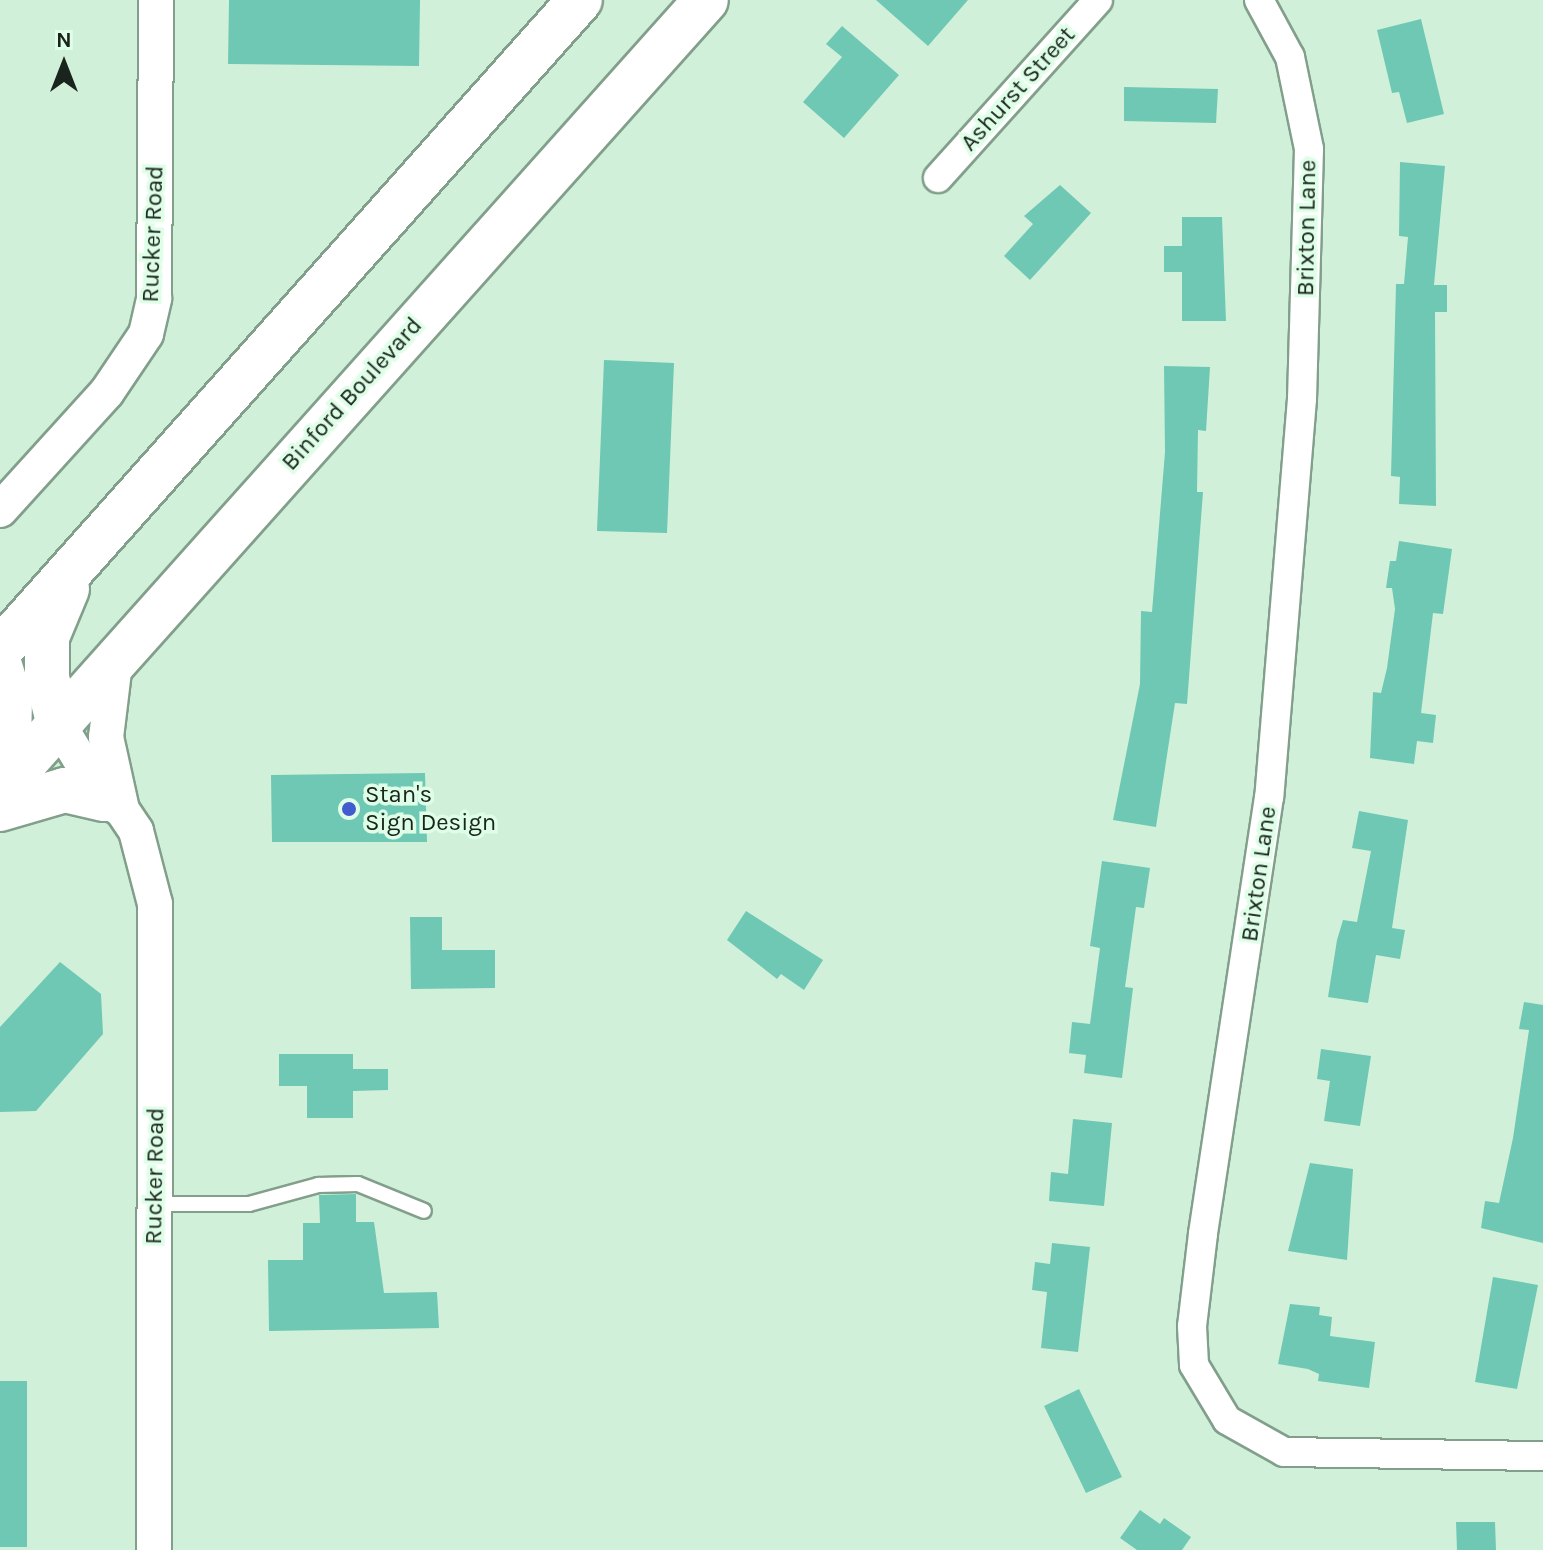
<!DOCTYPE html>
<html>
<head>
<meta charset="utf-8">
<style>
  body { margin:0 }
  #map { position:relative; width:1543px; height:1550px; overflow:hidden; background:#d1f0da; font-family:Karla,sans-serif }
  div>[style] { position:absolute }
  .building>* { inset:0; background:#6ec8b3 }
  .roads { filter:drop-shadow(2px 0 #829f8b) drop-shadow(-2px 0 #829f8b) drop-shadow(0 2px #829f8b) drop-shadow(0 -2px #829f8b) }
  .service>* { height:14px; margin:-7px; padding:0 7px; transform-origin:7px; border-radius:7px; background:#fff }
  .minor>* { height:28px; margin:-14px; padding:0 14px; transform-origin:14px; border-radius:14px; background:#fff }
  .tertiary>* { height:34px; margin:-17px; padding:0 17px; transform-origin:17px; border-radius:17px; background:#fff }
  .primary>* { height:44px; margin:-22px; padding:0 22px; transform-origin:22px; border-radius:22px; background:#fff }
  .dots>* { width:22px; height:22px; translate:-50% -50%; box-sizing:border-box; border:4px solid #defee7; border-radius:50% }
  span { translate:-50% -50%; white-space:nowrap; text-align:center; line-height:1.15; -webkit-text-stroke:7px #defee7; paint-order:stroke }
  .street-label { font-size:24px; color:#19241c }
  .poi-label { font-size:24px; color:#19241c }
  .left { translate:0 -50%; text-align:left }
  .north { position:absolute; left:24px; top:24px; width:80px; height:80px; -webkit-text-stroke:6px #defee7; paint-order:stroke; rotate:0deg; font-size:22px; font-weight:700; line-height:32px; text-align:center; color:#19241c }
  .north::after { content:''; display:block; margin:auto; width:28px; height:36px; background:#19241c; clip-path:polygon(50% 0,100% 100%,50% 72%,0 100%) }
</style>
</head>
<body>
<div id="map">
  <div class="building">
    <i style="clip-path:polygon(229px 0,420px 0,419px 66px,228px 64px)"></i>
    <i style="clip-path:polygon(876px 0,968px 0,928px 46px)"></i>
    <i style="clip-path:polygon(1421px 19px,1444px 114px,1407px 123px,1399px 92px,1392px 93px,1377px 30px)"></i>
    <i style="clip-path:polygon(842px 26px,899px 75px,844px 138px,803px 102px,842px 57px,826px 44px)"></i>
    <i style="clip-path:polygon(1124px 87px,1218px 89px,1216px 123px,1124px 121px)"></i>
    <i style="clip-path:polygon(1400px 162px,1445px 166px,1434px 285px,1447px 285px,1447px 312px,1435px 312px,1436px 506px,1399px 504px,1400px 477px,1391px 476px,1396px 284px,1404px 284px,1408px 237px,1399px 236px)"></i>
    <i style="clip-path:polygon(1060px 185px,1091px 213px,1030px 280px,1004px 256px,1033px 224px,1024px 216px)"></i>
    <i style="clip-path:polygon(1182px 217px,1222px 217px,1226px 321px,1182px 321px,1182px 272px,1164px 272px,1164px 246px,1182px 246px)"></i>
    <i style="clip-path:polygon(604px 360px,674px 363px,667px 533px,597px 531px)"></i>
    <i style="clip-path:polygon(1164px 366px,1210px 367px,1206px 431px,1198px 430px,1197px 492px,1203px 492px,1187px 704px,1175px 703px,1156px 827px,1113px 820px,1140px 684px,1141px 611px,1152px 612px,1165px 452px)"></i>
    <i style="clip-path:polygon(1399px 541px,1452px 549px,1443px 614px,1433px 613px,1421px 713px,1436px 715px,1433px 743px,1417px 741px,1414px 764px,1370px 758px,1373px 692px,1381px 693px,1387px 668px,1395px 609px,1392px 588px,1386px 588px,1390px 561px,1396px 561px)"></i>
    <i style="clip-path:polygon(425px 773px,427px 842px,272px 842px,271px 775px)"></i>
    <i style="clip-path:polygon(1359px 811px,1408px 820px,1392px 928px,1405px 930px,1400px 959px,1376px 955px,1368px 1003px,1328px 997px,1337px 940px,1343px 920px,1357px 922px,1371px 851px,1352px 848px)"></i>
    <i style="clip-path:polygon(1102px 861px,1150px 868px,1144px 908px,1136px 907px,1125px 987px,1133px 988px,1122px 1078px,1084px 1073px,1086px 1055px,1069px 1053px,1072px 1022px,1090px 1024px,1100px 948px,1090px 946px)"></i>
    <i style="clip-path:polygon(746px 911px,823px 960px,804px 990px,781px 974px,777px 979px,727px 940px)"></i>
    <i style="clip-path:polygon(410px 917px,442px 917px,442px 950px,495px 950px,495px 988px,411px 989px)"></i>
    <i style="clip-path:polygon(60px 962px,101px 994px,103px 1034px,36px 1111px,0 1112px,0 1027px)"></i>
    <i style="clip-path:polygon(1524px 1002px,1543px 1005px,1543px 1243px,1481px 1228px,1485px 1201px,1499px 1203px,1513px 1138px,1529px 1030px,1519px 1029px)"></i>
    <i style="clip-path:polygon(1321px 1049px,1371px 1056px,1360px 1126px,1324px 1121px,1330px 1081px,1317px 1079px)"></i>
    <i style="clip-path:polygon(279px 1054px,353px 1054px,353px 1069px,388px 1069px,388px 1090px,353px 1091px,353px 1118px,307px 1118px,307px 1086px,279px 1086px)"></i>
    <i style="clip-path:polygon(1073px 1119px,1112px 1123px,1104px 1206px,1049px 1201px,1051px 1172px,1068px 1174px)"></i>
    <i style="clip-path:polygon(1310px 1163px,1353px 1169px,1347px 1260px,1288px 1251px)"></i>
    <i style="clip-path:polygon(356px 1194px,356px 1222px,374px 1222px,384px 1293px,437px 1292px,439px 1328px,269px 1331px,268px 1260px,303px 1260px,303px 1223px,320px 1223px,319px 1195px)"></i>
    <i style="clip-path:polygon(1052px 1243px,1090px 1247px,1078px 1352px,1041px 1348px,1047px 1292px,1032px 1290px,1035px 1262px,1050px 1264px)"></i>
    <i style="clip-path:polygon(1493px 1277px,1538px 1285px,1517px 1389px,1475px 1382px)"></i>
    <i style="clip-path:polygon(1290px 1304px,1320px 1307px,1319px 1315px,1332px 1317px,1330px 1336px,1375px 1342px,1369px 1388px,1318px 1381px,1319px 1374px,1308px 1369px,1278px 1364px)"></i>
    <i style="clip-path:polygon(0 1381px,27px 1381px,27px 1547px,0 1547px)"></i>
    <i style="clip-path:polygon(1079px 1389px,1122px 1477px,1086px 1493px,1044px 1406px)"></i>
    <i style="clip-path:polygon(1140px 1510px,1160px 1524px,1164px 1518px,1191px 1537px,1182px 1550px,1137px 1550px,1120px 1538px)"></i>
    <i style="clip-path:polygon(1456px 1522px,1495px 1522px,1496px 1550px,1457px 1550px)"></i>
  </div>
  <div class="roads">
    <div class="service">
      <i style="left:154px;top:1204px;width:95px"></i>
      <i style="left:249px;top:1204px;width:72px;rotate:-15.4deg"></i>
      <i style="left:318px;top:1185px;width:40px;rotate:-1.4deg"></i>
      <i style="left:358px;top:1184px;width:71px;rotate:22.2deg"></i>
    </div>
    <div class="minor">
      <i style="left:1259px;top:0;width:65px;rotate:61.5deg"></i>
      <i style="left:1290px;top:57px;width:94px;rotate:78.3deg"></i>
      <i style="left:1309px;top:149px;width:250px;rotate:91.6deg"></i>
      <i style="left:1302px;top:399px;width:399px;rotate:94.7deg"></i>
      <i style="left:1269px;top:797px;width:442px;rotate:98.6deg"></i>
      <i style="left:1203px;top:1234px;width:93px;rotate:96.8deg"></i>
      <i style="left:1192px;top:1326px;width:39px;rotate:87deg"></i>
      <i style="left:1194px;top:1365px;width:64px;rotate:59deg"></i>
      <i style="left:1227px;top:1420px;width:65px;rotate:29.3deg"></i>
      <i style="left:1284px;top:1452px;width:259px;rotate:0.9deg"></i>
      <i style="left:938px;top:178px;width:239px;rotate:-48deg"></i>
    </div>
    <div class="tertiary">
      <i style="left:0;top:510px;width:159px;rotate:-47.8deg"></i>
      <i style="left:107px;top:392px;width:70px;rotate:-56.1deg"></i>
      <i style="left:146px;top:334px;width:37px;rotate:-77deg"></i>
      <i style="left:154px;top:298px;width:298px;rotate:-89.6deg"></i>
      <i style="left:115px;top:663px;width:75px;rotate:96.9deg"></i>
      <i style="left:106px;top:737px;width:75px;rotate:77.6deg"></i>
      <i style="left:59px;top:725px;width:87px;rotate:58.7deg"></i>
      <i style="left:104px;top:799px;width:21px;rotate:31deg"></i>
      <i style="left:122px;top:810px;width:25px;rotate:56deg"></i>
      <i style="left:136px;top:831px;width:75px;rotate:75.4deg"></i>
      <i style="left:155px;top:904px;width:646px;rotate:90.09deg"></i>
    </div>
    <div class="primary">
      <i style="left:0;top:650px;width:871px;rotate:-48.26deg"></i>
      <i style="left:0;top:666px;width:34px;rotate:73deg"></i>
      <i style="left:10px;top:699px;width:44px;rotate:91.3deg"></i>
      <i style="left:9px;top:743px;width:20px;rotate:117deg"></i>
      <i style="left:59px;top:725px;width:49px;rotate:-104.3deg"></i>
      <i style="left:47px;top:678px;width:41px;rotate:-90deg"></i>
      <i style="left:47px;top:637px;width:52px;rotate:-67.4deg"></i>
      <i style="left:0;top:790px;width:1059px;rotate:-48.21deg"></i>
      <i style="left:0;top:809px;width:68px;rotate:-16.3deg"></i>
      <i style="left:65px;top:790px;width:40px;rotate:13deg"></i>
    </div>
  </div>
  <div class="dots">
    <i style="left:349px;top:809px;background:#415ccf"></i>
  </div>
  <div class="street-label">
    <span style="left:1018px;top:89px;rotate:-48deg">Ashurst Street</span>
    <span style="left:1307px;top:228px;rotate:-89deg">Brixton Lane</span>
    <span style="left:153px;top:234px;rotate:-88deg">Rucker Road</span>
    <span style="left:352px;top:394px;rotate:-48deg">Binford Boulevard</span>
    <span style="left:1259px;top:874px;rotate:-82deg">Brixton Lane</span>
    <span style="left:155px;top:1176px;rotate:-89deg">Rucker Road</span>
  </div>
  <div class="poi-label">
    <span class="left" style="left:365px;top:809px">Stan's<br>Sign Design</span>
  </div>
  <div class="north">N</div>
</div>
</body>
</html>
